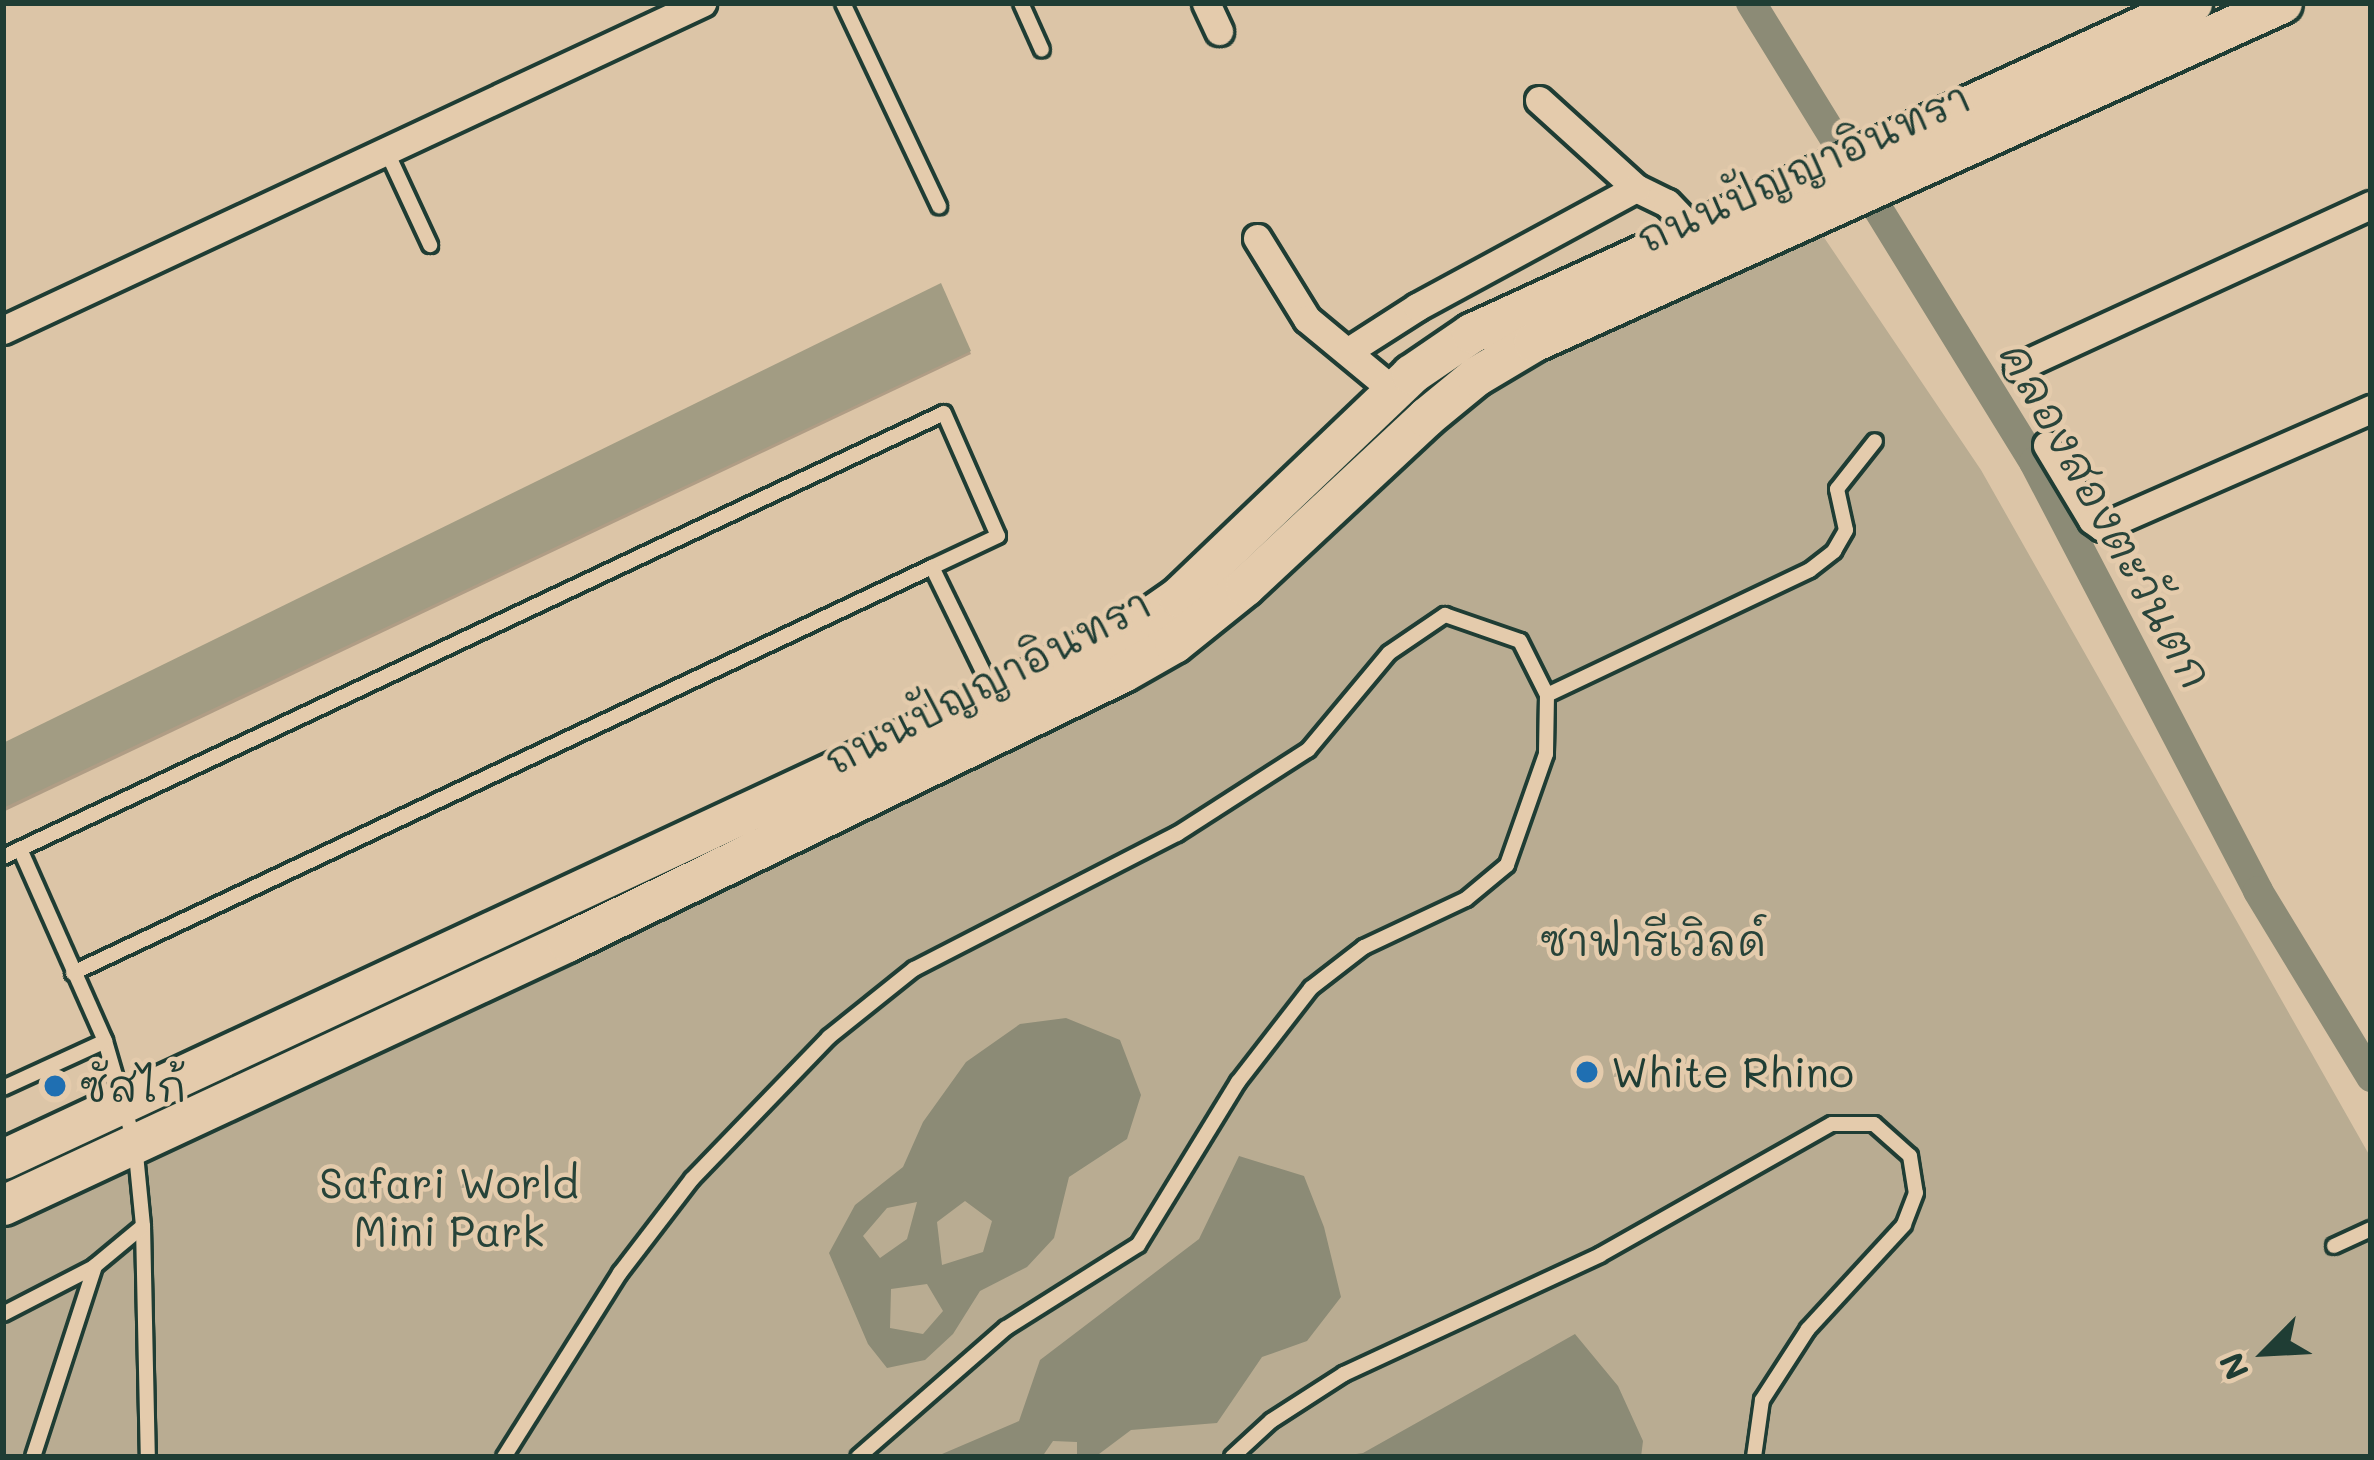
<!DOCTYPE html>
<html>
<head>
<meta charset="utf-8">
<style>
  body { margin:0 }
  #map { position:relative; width:2374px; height:1460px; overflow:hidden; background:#dcc5a7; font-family:Mali,"Playpen Sans Thai",sans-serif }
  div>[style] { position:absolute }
  .green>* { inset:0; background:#b9ac92 }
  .water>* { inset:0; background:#8c8b76 }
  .shadow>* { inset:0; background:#0003 }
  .canal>* { height:30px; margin:-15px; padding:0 15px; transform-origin:15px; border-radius:15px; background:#8c8b76 }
  .building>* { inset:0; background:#a29c83 }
  .roads { filter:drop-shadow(3px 0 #1f3d34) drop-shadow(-3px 0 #1f3d34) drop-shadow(0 3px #1f3d34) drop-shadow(0 -3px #1f3d34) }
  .lane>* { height:14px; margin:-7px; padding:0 7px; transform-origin:7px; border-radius:7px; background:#e4cbac }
  .street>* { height:27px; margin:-13.5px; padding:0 13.5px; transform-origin:13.5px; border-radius:13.5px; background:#e4cbac }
  .secondary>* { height:39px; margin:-19.5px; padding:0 19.5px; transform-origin:19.5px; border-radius:19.5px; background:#e4cbac }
  .dots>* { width:33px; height:33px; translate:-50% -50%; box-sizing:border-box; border:6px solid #e4cbac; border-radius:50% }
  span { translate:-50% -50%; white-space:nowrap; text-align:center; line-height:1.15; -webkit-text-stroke:9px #e4cbac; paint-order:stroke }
  .street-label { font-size:42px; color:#1f3d34 }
  .park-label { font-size:42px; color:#274339 }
  .poi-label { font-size:42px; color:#1f3d34 }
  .left { translate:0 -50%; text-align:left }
  .water-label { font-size:45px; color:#2a453b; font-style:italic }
  .frame { position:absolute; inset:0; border:6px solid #1f3d34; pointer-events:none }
  .north { position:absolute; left:2206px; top:1292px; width:120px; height:120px; -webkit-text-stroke:9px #e4cbac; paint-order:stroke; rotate:246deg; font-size:33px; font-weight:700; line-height:48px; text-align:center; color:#1f3d34 }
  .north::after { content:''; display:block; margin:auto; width:42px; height:54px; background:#1f3d34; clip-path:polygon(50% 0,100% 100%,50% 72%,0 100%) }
</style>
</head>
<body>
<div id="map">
  <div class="green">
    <i style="clip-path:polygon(1823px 236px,1981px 470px,2371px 1158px,2371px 1457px,3px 1457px,3px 1224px,1028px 732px,1189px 661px,1470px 402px,1529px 358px)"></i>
  </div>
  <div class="water">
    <i style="clip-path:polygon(evenodd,1066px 1018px,1120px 1040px,1141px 1095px,1127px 1139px,1069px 1177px,1054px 1238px,1027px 1267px,980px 1291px,953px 1334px,925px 1360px,887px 1368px,868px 1344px,829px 1253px,855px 1205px,903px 1167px,923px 1122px,966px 1062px,1020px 1024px,1066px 1018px,965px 1201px,992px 1221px,983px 1252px,942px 1265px,937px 1222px,965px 1201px,1066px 1018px,917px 1202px,907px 1239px,880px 1258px,863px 1236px,887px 1208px,917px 1202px,1066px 1018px,927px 1284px,943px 1311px,923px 1334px,890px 1328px,891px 1289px,927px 1284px)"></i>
    <i style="clip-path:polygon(1239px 1156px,1304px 1176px,1324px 1227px,1341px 1297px,1307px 1341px,1262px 1357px,1217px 1423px,1131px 1430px,1095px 1457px,1077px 1457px,1077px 1442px,1053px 1441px,1042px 1457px,935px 1457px,1019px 1421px,1040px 1360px,1199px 1239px)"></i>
    <i style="clip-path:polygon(1575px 1334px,1618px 1386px,1643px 1441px,1641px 1457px,1336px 1457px,1363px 1453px)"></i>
  </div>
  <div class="shadow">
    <i style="clip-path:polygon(943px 289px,971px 354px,3px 812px,3px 746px)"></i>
  </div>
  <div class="canal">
    <i style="left:1751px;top:3px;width:539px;rotate:58.34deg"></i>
    <i style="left:2034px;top:462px;width:484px;rotate:62.4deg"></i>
    <i style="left:2258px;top:891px;width:218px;rotate:58.7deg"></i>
  </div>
  <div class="building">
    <i style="clip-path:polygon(941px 283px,971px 351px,3px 808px,3px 743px)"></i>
  </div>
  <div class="roads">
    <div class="lane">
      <i style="left:843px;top:3px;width:225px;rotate:64.7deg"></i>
      <i style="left:1021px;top:3px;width:51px;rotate:65.9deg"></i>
      <i style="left:386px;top:150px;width:105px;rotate:65.1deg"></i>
      <i style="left:1547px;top:695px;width:291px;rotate:-25.4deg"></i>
      <i style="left:1810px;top:570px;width:31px;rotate:-38deg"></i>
      <i style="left:1834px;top:551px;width:24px;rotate:-60deg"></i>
      <i style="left:1846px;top:530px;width:42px;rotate:-102.4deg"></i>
      <i style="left:1837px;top:489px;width:61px;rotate:-51.6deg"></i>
      <i style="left:20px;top:849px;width:210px;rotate:66.1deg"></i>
      <i style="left:105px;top:1041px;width:107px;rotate:73.8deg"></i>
      <i style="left:135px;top:1144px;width:82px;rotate:84.4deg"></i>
      <i style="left:143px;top:1226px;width:231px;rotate:88.8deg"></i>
      <i style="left:3px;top:857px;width:1040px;rotate:-25.26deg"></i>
      <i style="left:944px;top:413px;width:134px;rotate:66.3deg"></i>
      <i style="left:998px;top:536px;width:73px;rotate:154.8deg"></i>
      <i style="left:73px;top:973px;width:950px;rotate:-25.3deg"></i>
      <i style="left:932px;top:567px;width:137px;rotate:64deg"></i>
      <i style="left:3px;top:1088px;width:112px;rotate:-24.7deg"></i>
      <i style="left:2334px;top:1246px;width:41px;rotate:-24.7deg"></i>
      <i style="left:3px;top:1314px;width:102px;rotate:-27.3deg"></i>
      <i style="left:33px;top:1457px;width:201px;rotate:-72deg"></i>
      <i style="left:95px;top:1266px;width:62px;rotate:-39.8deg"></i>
      <i style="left:504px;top:1457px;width:218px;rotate:-57.8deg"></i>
      <i style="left:620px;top:1273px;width:118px;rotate:-52.5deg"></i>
      <i style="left:692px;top:1179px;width:197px;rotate:-46deg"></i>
      <i style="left:829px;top:1037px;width:109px;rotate:-38.7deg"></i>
      <i style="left:914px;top:969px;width:296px;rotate:-27.2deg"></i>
      <i style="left:1177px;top:834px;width:156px;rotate:-32.7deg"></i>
      <i style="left:1308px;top:750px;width:126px;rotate:-50.1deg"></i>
      <i style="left:1389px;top:653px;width:68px;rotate:-34.2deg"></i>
      <i style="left:1445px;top:615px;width:79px;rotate:19.1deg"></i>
      <i style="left:1520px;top:641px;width:60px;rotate:63.4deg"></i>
      <i style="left:1547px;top:695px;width:59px;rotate:91deg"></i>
      <i style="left:1546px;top:754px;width:118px;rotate:109.4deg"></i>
      <i style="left:1507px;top:865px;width:53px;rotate:140.3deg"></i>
      <i style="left:1466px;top:899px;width:113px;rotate:154.8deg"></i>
      <i style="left:1364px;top:947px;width:67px;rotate:142.3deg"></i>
      <i style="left:1311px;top:988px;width:119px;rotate:127.8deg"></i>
      <i style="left:1238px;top:1082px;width:191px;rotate:121.5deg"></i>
      <i style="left:1138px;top:1245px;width:156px;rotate:147.8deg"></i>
      <i style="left:1006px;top:1328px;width:196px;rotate:138.9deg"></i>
      <i style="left:1232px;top:1457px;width:53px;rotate:-42.7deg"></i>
      <i style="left:1271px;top:1421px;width:87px;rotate:-32.8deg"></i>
      <i style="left:1344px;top:1374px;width:282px;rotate:-24.9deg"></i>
      <i style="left:1600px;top:1255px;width:266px;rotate:-29.5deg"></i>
      <i style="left:1832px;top:1124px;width:42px"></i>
      <i style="left:1874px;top:1124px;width:48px;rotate:41.6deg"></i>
      <i style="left:1910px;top:1156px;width:37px;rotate:81deg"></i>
      <i style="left:1916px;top:1193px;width:34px;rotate:111deg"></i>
      <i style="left:1904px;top:1225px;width:142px;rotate:132.7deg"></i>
      <i style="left:1808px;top:1329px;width:85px;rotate:122.9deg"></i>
      <i style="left:1762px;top:1400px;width:58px;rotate:98deg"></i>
    </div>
    <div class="street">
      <i style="left:1206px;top:3px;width:31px;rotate:65deg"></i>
      <i style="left:1539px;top:100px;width:131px;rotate:42.2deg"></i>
      <i style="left:1636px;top:188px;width:34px;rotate:26deg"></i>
      <i style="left:1667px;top:203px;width:36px;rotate:46deg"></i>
      <i style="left:1257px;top:238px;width:95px;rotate:58.3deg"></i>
      <i style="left:1307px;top:319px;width:113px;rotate:39.6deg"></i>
      <i style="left:3px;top:330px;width:772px;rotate:-25.07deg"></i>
      <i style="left:1350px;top:350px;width:80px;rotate:-32.7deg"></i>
      <i style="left:1417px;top:307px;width:249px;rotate:-28.5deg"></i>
      <i style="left:2018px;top:367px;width:388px;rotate:-24.7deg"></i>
      <i style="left:2047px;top:445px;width:87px;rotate:59deg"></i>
      <i style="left:2092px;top:520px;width:12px;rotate:35deg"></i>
      <i style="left:2102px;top:527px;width:294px;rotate:-23.7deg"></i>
    </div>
    <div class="secondary">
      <i style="left:3px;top:1159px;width:1095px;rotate:-25.02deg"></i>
      <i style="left:995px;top:696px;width:177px;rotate:-27.3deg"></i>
      <i style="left:1152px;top:615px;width:32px;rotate:-35deg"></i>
      <i style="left:1178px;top:597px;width:323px;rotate:-43.7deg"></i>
      <i style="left:1411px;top:374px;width:73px;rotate:-34.3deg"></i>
      <i style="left:1471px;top:333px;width:793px;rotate:-24.59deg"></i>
      <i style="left:3px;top:1205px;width:622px;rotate:-25deg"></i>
      <i style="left:567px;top:942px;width:618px;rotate:-25.9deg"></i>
      <i style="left:1123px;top:672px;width:59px;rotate:-29.6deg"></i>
      <i style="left:1174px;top:643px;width:91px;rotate:-38.8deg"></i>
      <i style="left:1245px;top:586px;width:248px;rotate:-43deg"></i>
      <i style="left:1426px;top:417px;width:65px;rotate:-39.4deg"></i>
      <i style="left:1476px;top:376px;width:66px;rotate:-30.8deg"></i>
      <i style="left:1533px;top:342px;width:822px;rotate:-24.35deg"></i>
    </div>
  </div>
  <div class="dots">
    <i style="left:1587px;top:1072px;background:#1f6fb2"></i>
    <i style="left:55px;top:1086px;background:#1f6fb2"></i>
  </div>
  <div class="street-label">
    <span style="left:1803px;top:167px;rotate:-24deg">ถนนปัญญาอินทรา</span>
    <span style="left:987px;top:681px;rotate:-27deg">ถนนปัญญาอินทรา</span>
  </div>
  <div class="park-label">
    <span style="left:1653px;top:940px">ซาฟารีเวิลด์</span>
    <span style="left:449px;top:1207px">Safari World<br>Mini Park</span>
  </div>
  <div class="poi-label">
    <span class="left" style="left:1611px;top:1072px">White Rhino</span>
    <span class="left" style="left:79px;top:1086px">ซัสไก้</span>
  </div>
  <div class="water-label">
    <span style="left:2107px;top:515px;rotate:61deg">คลองสองตะวันตก</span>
  </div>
  <div class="frame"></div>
  <div class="north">N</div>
</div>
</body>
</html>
